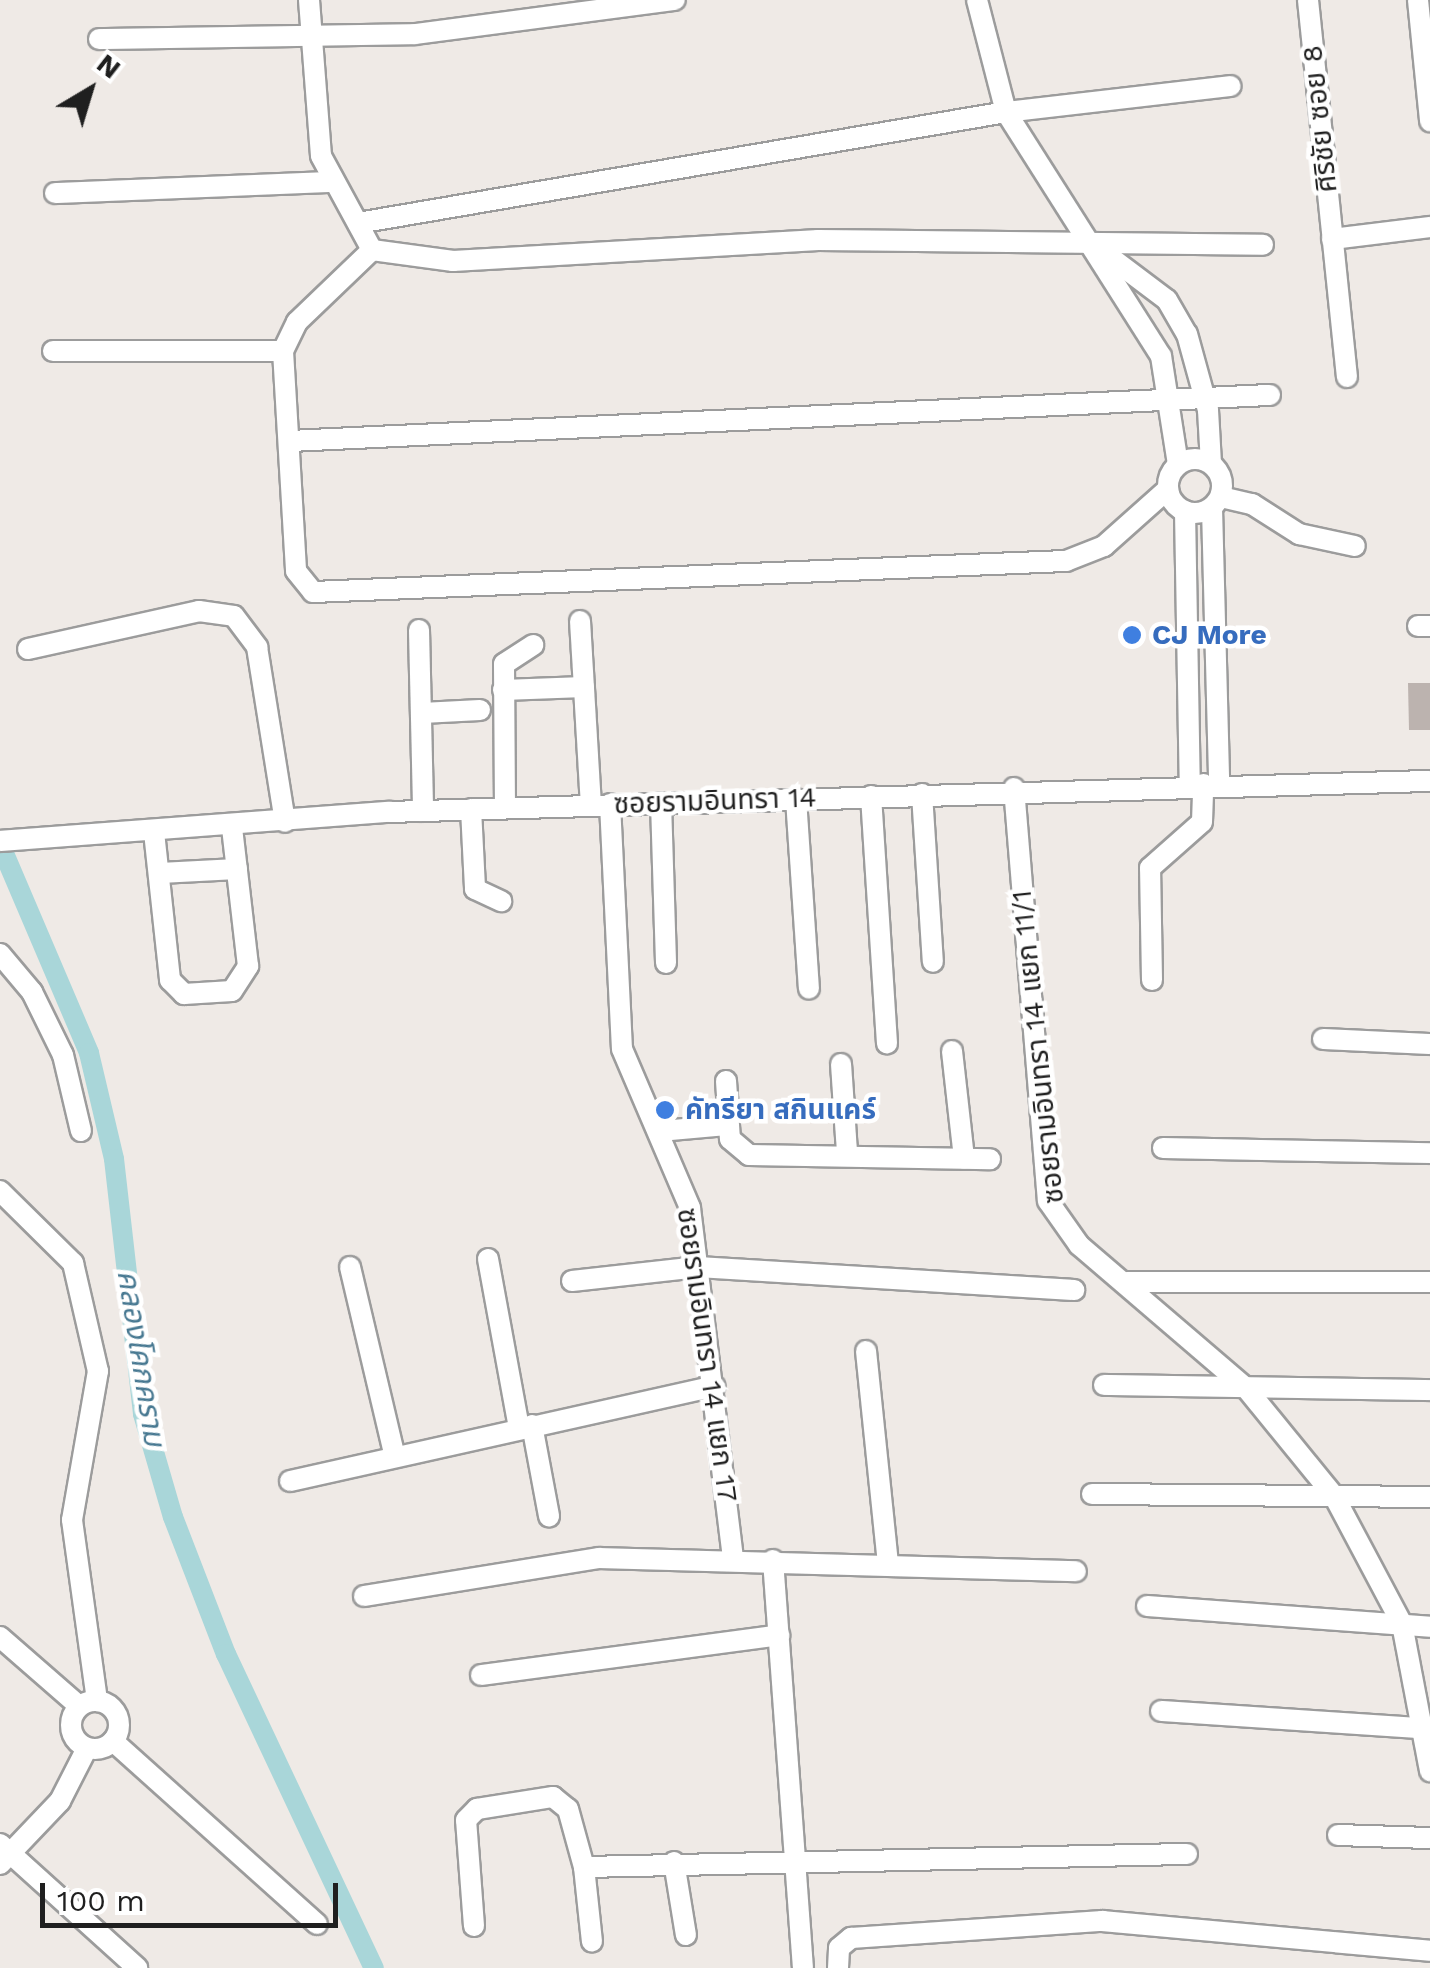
<!DOCTYPE html>
<html>
<head>
<meta charset="utf-8">
<style>
  body { margin:0 }
  #map { position:relative; width:1430px; height:1968px; overflow:hidden; background:#efeae6; font-family:"Work Sans","Noto Sans Thai",sans-serif }
  div>[style] { position:absolute }
  .canal>* { height:20px; margin:-10px; padding:0 10px; transform-origin:10px; border-radius:10px; background:#a9d6d9 }
  .building>* { inset:0; background:#bcb3af }
  .roads { filter:drop-shadow(2px 0 #9c9c9c) drop-shadow(-2px 0 #9c9c9c) drop-shadow(0 2px #9c9c9c) drop-shadow(0 -2px #9c9c9c) }
  .minor>* { height:20px; margin:-10px; padding:0 10px; transform-origin:10px; border-radius:10px; background:#fff }
  .minor>.ring { margin:-10px; padding:0; box-sizing:content-box; background:none; border:20px solid #fff; border-radius:50% }
  .dots>* { width:28px; height:28px; translate:-50% -50%; box-sizing:border-box; border:5px solid #fff; border-radius:50% }
  span { translate:-50% -50%; white-space:nowrap; text-align:center; line-height:1.15; -webkit-text-stroke:9px #fff; paint-order:stroke }
  .street-label { font-size:28px; color:#1f1f1f }
  .shop-label { font-size:28px; color:#366cbe; font-weight:700 }
  .left { translate:0 -50%; text-align:left }
  .water-label { font-size:30px; color:#477891; font-style:italic }
  .north { position:absolute; left:40px; top:40px; width:100px; height:100px; -webkit-text-stroke:8px #fff; paint-order:stroke; rotate:38deg; font-size:28px; font-weight:700; line-height:40px; text-align:center; color:#1f1f1f }
  .north::after { content:''; display:block; margin:auto; width:35px; height:45px; background:#1f1f1f; clip-path:polygon(50% 0,100% 100%,50% 72%,0 100%) }
  .scale { position:absolute; left:40px; top:1883px; width:298px; height:45px; box-sizing:border-box; border:5px solid #1f1f1f; border-top:0; padding-left:12px; font-size:30px; line-height:35px; white-space:nowrap; color:#1f1f1f; -webkit-text-stroke:8px #fff; paint-order:stroke }
</style>
</head>
<body>
<div id="map">
  <div class="canal">
    <i style="left:0;top:844px;width:227px;rotate:66.9deg"></i>
    <i style="left:89px;top:1053px;width:109px;rotate:76.7deg"></i>
    <i style="left:114px;top:1159px;width:257px;rotate:83.5deg"></i>
    <i style="left:143px;top:1414px;width:107px;rotate:73.8deg"></i>
    <i style="left:173px;top:1517px;width:147px;rotate:68.9deg"></i>
    <i style="left:226px;top:1654px;width:347px;rotate:64.8deg"></i>
  </div>
  <div class="building">
    <i style="clip-path:polygon(1408px 683px,1430px 683px,1430px 730px,1409px 730px)"></i>
  </div>
  <div class="roads">
    <div class="minor">
      <i style="left:309px;top:0;width:156px;rotate:85.6deg"></i>
      <i style="left:321px;top:156px;width:107px;rotate:61.5deg"></i>
      <i style="left:977px;top:0;width:116px;rotate:75.5deg"></i>
      <i style="left:1006px;top:112px;width:289px;rotate:57.6deg"></i>
      <i style="left:1161px;top:356px;width:109px;rotate:81.1deg"></i>
      <i style="left:1308px;top:0;width:379px;rotate:84.1deg"></i>
      <i style="left:1418px;top:0;width:122px;rotate:84.3deg"></i>
      <i style="left:99px;top:39px;width:316px;rotate:-0.9deg"></i>
      <i style="left:415px;top:34px;width:262px;rotate:-7.5deg"></i>
      <i style="left:55px;top:193px;width:276px;rotate:-2.3deg"></i>
      <i style="left:358px;top:223px;width:657px;rotate:-9.72deg"></i>
      <i style="left:1006px;top:112px;width:226px;rotate:-6.6deg"></i>
      <i style="left:1332px;top:239px;width:99px;rotate:-7deg"></i>
      <i style="left:372px;top:250px;width:104px;rotate:136.2deg"></i>
      <i style="left:297px;top:322px;width:32px;rotate:116deg"></i>
      <i style="left:283px;top:351px;width:220px;rotate:86.6deg"></i>
      <i style="left:296px;top:571px;width:27px;rotate:51deg"></i>
      <i style="left:313px;top:592px;width:754px;rotate:-2.36deg"></i>
      <i style="left:1066px;top:561px;width:41px;rotate:-21.5deg"></i>
      <i style="left:1104px;top:546px;width:86px;rotate:-41.7deg"></i>
      <i style="left:372px;top:250px;width:82px;rotate:7.7deg"></i>
      <i style="left:453px;top:261px;width:366px;rotate:-3.3deg"></i>
      <i style="left:818px;top:240px;width:445px;rotate:0.6deg"></i>
      <i style="left:1102px;top:251px;width:81px;rotate:37deg"></i>
      <i style="left:1167px;top:300px;width:39px;rotate:60deg"></i>
      <i style="left:1187px;top:334px;width:79px;rotate:74.6deg"></i>
      <i style="left:1208px;top:410px;width:53px;rotate:86.8deg"></i>
      <i style="left:53px;top:351px;width:230px"></i>
      <i style="left:290px;top:441px;width:981px;rotate:-2.69deg"></i>
      <i class="ring" style="left:1168px;top:459px;width:34px;height:34px"></i>
      <i style="left:1221px;top:497px;width:32px;rotate:13deg"></i>
      <i style="left:1252px;top:504px;width:56px;rotate:32.6deg"></i>
      <i style="left:1299px;top:534px;width:57px;rotate:12.1deg"></i>
      <i style="left:1212px;top:508px;width:275px;rotate:88.5deg"></i>
      <i style="left:1185px;top:511px;width:273px;rotate:89deg"></i>
      <i style="left:580px;top:621px;width:184px;rotate:86.6deg"></i>
      <i style="left:1418px;top:626px;width:12px"></i>
      <i style="left:419px;top:630px;width:181px;rotate:88.7deg"></i>
      <i style="left:28px;top:649px;width:175px;rotate:-12.5deg"></i>
      <i style="left:199px;top:611px;width:35px;rotate:8deg"></i>
      <i style="left:234px;top:616px;width:39px;rotate:53deg"></i>
      <i style="left:257px;top:647px;width:177px;rotate:80.9deg"></i>
      <i style="left:503px;top:690px;width:81px;rotate:-2.1deg"></i>
      <i style="left:422px;top:713px;width:58px;rotate:-3deg"></i>
      <i style="left:1014px;top:788px;width:414px;rotate:85.3deg"></i>
      <i style="left:1048px;top:1201px;width:54px;rotate:54.8deg"></i>
      <i style="left:1079px;top:1245px;width:220px;rotate:40.6deg"></i>
      <i style="left:1246px;top:1388px;width:139px;rotate:50.8deg"></i>
      <i style="left:1334px;top:1496px;width:145px;rotate:62deg"></i>
      <i style="left:1402px;top:1624px;width:150px;rotate:79.2deg"></i>
      <i style="left:922px;top:794px;width:168px;rotate:86.3deg"></i>
      <i style="left:871px;top:796px;width:248px;rotate:86.3deg"></i>
      <i style="left:796px;top:799px;width:190px;rotate:86.1deg"></i>
      <i style="left:661px;top:803px;width:160px;rotate:88.2deg"></i>
      <i style="left:610px;top:804px;width:245px;rotate:87.2deg"></i>
      <i style="left:622px;top:1049px;width:173px;rotate:66.8deg"></i>
      <i style="left:690px;top:1208px;width:355px;rotate:83deg"></i>
      <i style="left:505px;top:808px;width:144px;rotate:-90.4deg"></i>
      <i style="left:504px;top:664px;width:35px;rotate:-33deg"></i>
      <i style="left:471px;top:809px;width:80px;rotate:87.1deg"></i>
      <i style="left:475px;top:889px;width:29px;rotate:25deg"></i>
      <i style="left:154px;top:832px;width:149px;rotate:83.8deg"></i>
      <i style="left:170px;top:980px;width:20px;rotate:45deg"></i>
      <i style="left:184px;top:994px;width:48px;rotate:-3.6deg"></i>
      <i style="left:232px;top:991px;width:30px;rotate:-57deg"></i>
      <i style="left:248px;top:966px;width:140px;rotate:-96.6deg"></i>
      <i style="left:0;top:841px;width:390px;rotate:-4.3deg"></i>
      <i style="left:389px;top:812px;width:1041px;rotate:-1.71deg"></i>
      <i style="left:160px;top:873px;width:77px;rotate:-3deg"></i>
      <i style="left:0;top:954px;width:50px;rotate:49.9deg"></i>
      <i style="left:32px;top:992px;width:70px;rotate:63.8deg"></i>
      <i style="left:63px;top:1055px;width:78px;rotate:76.7deg"></i>
      <i style="left:1152px;top:980px;width:112px;rotate:-91deg"></i>
      <i style="left:1150px;top:868px;width:69px;rotate:-41.5deg"></i>
      <i style="left:1202px;top:822px;width:38px;rotate:-88deg"></i>
      <i style="left:1323px;top:1039px;width:107px;rotate:2.7deg"></i>
      <i style="left:952px;top:1051px;width:108px;rotate:83.6deg"></i>
      <i style="left:841px;top:1064px;width:89px;rotate:86.1deg"></i>
      <i style="left:726px;top:1081px;width:58px;rotate:86.1deg"></i>
      <i style="left:730px;top:1139px;width:25px;rotate:40deg"></i>
      <i style="left:749px;top:1155px;width:241px;rotate:1deg"></i>
      <i style="left:661px;top:1131px;width:67px;rotate:-5.1deg"></i>
      <i style="left:1163px;top:1148px;width:267px;rotate:1.1deg"></i>
      <i style="left:0;top:1191px;width:103px;rotate:44.6deg"></i>
      <i style="left:73px;top:1263px;width:111px;rotate:77deg"></i>
      <i style="left:98px;top:1371px;width:151px;rotate:99.9deg"></i>
      <i style="left:72px;top:1520px;width:183px;rotate:82.1deg"></i>
      <i style="left:488px;top:1259px;width:172px;rotate:79.6deg"></i>
      <i style="left:350px;top:1267px;width:195px;rotate:76.7deg"></i>
      <i style="left:572px;top:1281px;width:127px;rotate:-6.3deg"></i>
      <i style="left:698px;top:1267px;width:377px;rotate:3.5deg"></i>
      <i style="left:1127px;top:1282px;width:303px"></i>
      <i style="left:866px;top:1351px;width:213px;rotate:84.1deg"></i>
      <i style="left:1104px;top:1385px;width:326px;rotate:0.9deg"></i>
      <i style="left:532px;top:1425px;width:93px;rotate:79.4deg"></i>
      <i style="left:290px;top:1481px;width:435px;rotate:-12.6deg"></i>
      <i style="left:1092px;top:1494px;width:338px;rotate:0.5deg"></i>
      <i style="left:773px;top:1560px;width:409px;rotate:85.8deg"></i>
      <i style="left:364px;top:1596px;width:238px;rotate:-9.2deg"></i>
      <i style="left:599px;top:1558px;width:477px;rotate:1.6deg"></i>
      <i style="left:1147px;top:1606px;width:284px;rotate:4.2deg"></i>
      <i style="left:0;top:1637px;width:105px;rotate:41.1deg"></i>
      <i style="left:481px;top:1675px;width:301px;rotate:-7.6deg"></i>
      <i class="ring" style="left:71px;top:1701px;width:28px;height:28px"></i>
      <i style="left:1161px;top:1711px;width:270px;rotate:3.8deg"></i>
      <i style="left:113px;top:1741px;width:274px;rotate:41.9deg"></i>
      <i style="left:1338px;top:1835px;width:92px;rotate:1.9deg"></i>
      <i style="left:0;top:1844px;width:185px;rotate:42.1deg"></i>
      <i style="left:674px;top:1862px;width:74px;rotate:80.7deg"></i>
      <i style="left:0;top:1864px;width:87px;rotate:-46.4deg"></i>
      <i style="left:60px;top:1801px;width:59px;rotate:-63deg"></i>
      <i style="left:584px;top:1867px;width:75px;rotate:83.9deg"></i>
      <i style="left:474px;top:1926px;width:106px;rotate:-94.3deg"></i>
      <i style="left:466px;top:1820px;width:16px;rotate:-45deg"></i>
      <i style="left:477px;top:1809px;width:77px;rotate:-9deg"></i>
      <i style="left:553px;top:1797px;width:19px;rotate:39deg"></i>
      <i style="left:568px;top:1809px;width:60px;rotate:74.6deg"></i>
      <i style="left:584px;top:1867px;width:603px;rotate:-1.24deg"></i>
      <i style="left:838px;top:1968px;width:20px;rotate:-87deg"></i>
      <i style="left:839px;top:1948px;width:16px;rotate:-40deg"></i>
      <i style="left:851px;top:1938px;width:252px;rotate:-3.9deg"></i>
      <i style="left:1102px;top:1921px;width:329px;rotate:5.2deg"></i>
    </div>
  </div>
  <div class="dots">
    <i style="left:1132px;top:635px;background:#3f7fe0"></i>
    <i style="left:665px;top:1110px;background:#3f7fe0"></i>
  </div>
  <div class="street-label">
    <span style="left:1320px;top:119px;rotate:-96deg">ศิริชัย ซอย 8</span>
    <span style="left:715px;top:801px;rotate:-2deg">ซอยรามอินทรา 14</span>
    <span style="left:1038px;top:1047px;rotate:-96deg">ซอยรามอินทรา 14 แยก 11/1</span>
    <span style="left:707px;top:1355px;rotate:82deg">ซอยรามอินทรา 14 แยก 17</span>
  </div>
  <div class="shop-label">
    <span class="left" style="left:1152px;top:635px">CJ More</span>
    <span class="left" style="left:685px;top:1110px">คัทรียา สกินแคร์</span>
  </div>
  <div class="water-label">
    <span style="left:141px;top:1358px;rotate:81deg">คลองโคกคราม</span>
  </div>
  <div class="north">N</div>
  <div class="scale">100 m</div>
</div>
</body>
</html>
